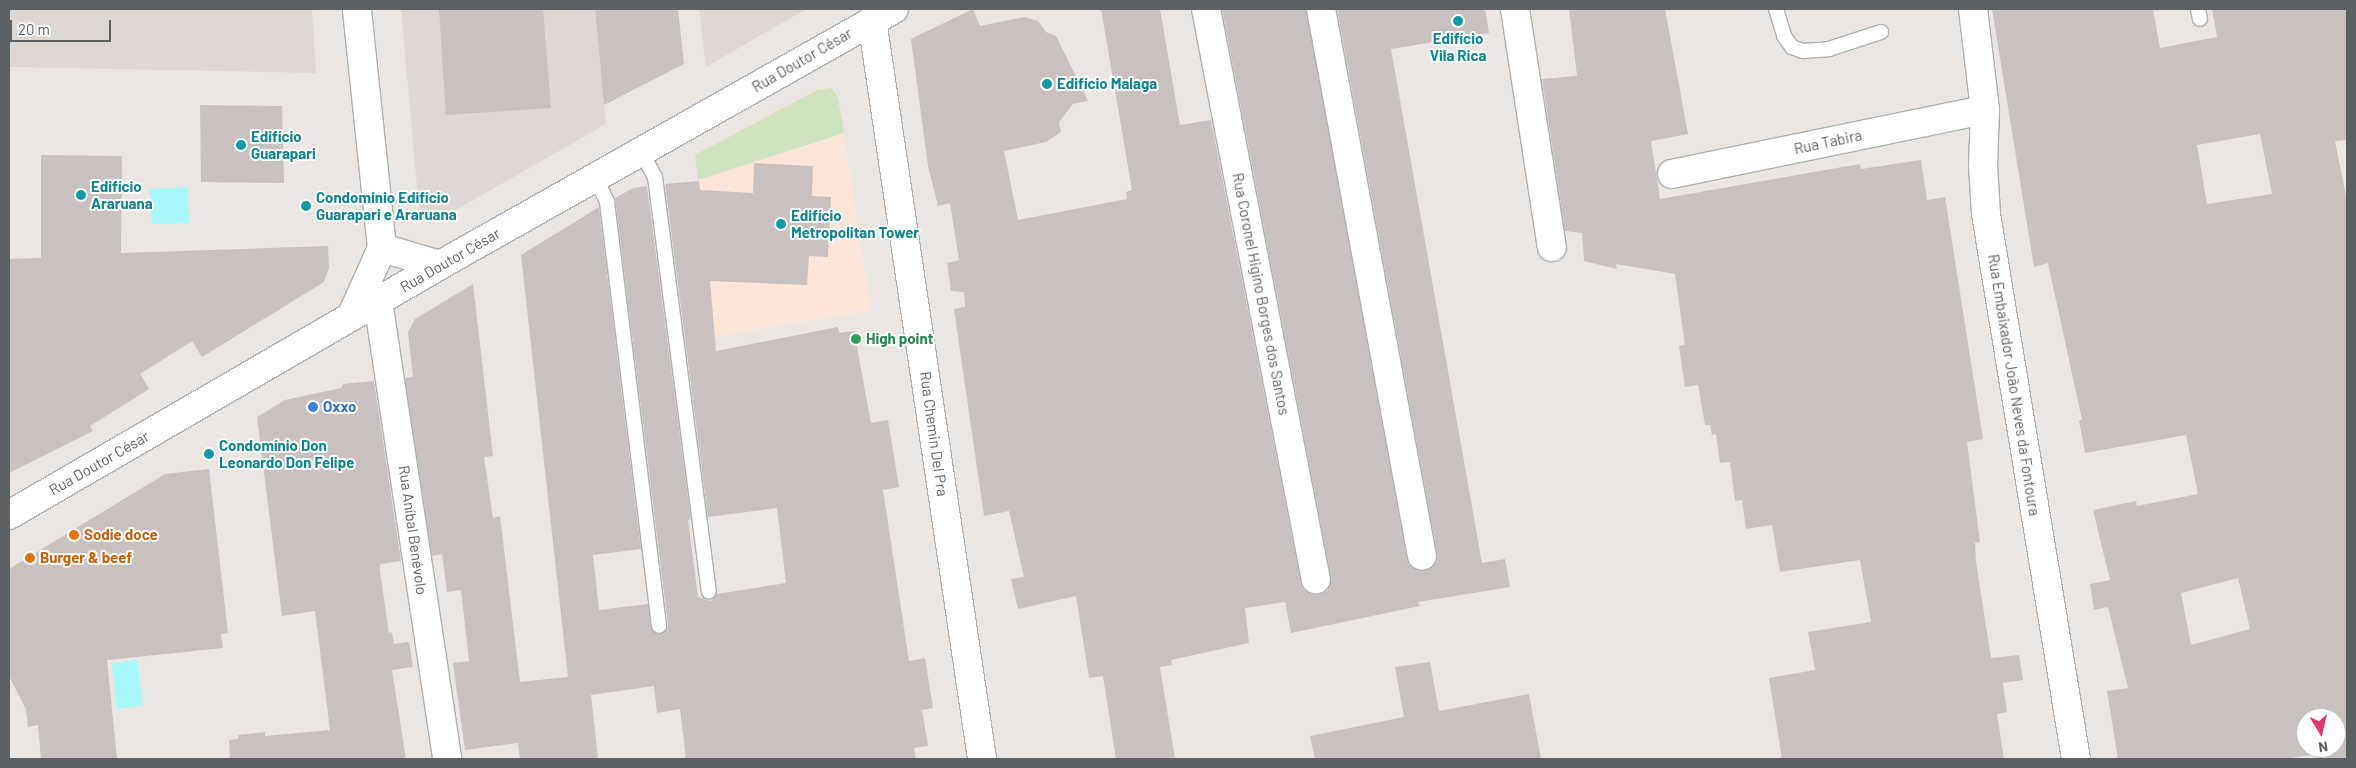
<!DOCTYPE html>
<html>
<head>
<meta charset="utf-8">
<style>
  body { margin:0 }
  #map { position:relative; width:2356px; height:768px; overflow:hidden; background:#ece6e2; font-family:Barlow,sans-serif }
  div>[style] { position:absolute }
  .commercial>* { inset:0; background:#fbe5d9 }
  .education>* { inset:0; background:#dfd7d4 }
  .green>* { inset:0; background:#cfe3c0 }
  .water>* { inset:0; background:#a6f8f9 }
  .building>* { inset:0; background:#c8c1c0 }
  .roads { filter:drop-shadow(1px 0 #acb0b2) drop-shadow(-1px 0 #acb0b2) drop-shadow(0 1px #acb0b2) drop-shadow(0 -1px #acb0b2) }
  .lane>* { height:14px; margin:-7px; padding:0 7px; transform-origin:7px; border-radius:7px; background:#fff }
  .street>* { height:28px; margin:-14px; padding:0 14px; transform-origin:14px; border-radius:14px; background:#fff }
  .secondary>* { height:28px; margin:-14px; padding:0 14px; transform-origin:14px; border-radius:14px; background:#fff }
  .dots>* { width:14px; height:14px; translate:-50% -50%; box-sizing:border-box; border:2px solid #fff; border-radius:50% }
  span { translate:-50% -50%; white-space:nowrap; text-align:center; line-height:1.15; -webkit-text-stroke:4px #fff; paint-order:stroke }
  .culture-label { font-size:15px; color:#0d838f; font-weight:700 }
  .left { translate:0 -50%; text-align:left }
  .street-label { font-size:15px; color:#5b6162 }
  .leisure-label { font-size:15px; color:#27864d; font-weight:700 }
  .shop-label { font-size:15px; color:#366cbe; font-weight:700 }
  .food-label { font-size:15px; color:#c56008; font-weight:700 }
  .frame { position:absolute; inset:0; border:10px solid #5b6162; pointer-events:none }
  .north { position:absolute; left:2296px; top:708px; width:50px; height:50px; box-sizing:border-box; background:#fff; border:1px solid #bdc0c0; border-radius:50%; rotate:171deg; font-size:14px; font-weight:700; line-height:20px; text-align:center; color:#5b6162 }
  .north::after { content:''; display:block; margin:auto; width:18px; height:22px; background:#dd3871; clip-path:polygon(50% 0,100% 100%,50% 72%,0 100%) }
  .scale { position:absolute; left:10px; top:20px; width:101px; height:22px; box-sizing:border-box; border:2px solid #5b6162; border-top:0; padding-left:6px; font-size:15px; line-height:18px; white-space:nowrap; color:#5b6162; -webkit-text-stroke:4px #fff; paint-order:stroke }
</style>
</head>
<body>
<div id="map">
  <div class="commercial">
    <i style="clip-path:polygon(832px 88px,838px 98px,871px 311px,685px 341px,679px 312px,712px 306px,695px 155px,817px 90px)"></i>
  </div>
  <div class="education">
    <i style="clip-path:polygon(9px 9px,312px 9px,316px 73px,9px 67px)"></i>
    <i style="clip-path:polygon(401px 9px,595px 9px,606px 124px,444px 217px,419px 209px)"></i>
    <i style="clip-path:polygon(699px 9px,806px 9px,706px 67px)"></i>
  </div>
  <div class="green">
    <i style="clip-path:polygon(832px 88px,838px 98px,844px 133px,698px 180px,695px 155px,817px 90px)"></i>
  </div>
  <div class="water">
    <i style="clip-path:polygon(188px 187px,189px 223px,152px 224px,150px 189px)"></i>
    <i style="clip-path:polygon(137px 659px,143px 706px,117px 709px,112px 664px)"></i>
  </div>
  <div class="building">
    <i style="clip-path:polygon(439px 9px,543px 9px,551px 108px,446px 115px)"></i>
    <i style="clip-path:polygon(595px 9px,678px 9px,684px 64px,604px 105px)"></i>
    <i style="clip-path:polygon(973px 9px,980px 26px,1024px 17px,1038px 21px,1046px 32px,1056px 36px,1088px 101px,1073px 104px,1059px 122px,1061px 132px,1046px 142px,1004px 151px,1018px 220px,1127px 199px,1126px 192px,1132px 190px,1101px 9px,1160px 9px,1180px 125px,1211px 120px,1301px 583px,1305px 591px,1318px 595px,1327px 591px,1331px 577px,1222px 9px,1306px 9px,1407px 559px,1410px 566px,1424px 571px,1432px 568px,1437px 553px,1337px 9px,1485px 9px,1489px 33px,1391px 49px,1482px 563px,1505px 559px,1510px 587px,1418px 602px,1420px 606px,1291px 633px,1285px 602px,1245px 608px,1249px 643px,1171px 660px,1172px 665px,1160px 667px,1175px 759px,1116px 759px,1103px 676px,1089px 678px,1076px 596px,1018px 609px,1011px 579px,1024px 577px,1009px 511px,984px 516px,954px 309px,965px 307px,964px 292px,951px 291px,947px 263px,959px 260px,950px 203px,938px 206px,928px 166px,911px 39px)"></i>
    <i style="clip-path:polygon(1569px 9px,1665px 9px,1688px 134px,1651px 141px,1660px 199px,1860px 164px,1861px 169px,1921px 160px,1927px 200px,1945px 197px,1983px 439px,1967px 442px,1980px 542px,1975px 543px,1976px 562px,1991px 658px,2019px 655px,2023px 680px,2003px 683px,2007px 712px,1997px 714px,2004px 759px,1782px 759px,1769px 678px,1815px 670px,1808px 632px,1871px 622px,1860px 560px,1780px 572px,1772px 525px,1746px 529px,1742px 500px,1735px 501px,1730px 462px,1720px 463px,1716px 434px,1712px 435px,1710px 425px,1705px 425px,1698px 385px,1685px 387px,1679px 346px,1685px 345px,1675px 274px,1616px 264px,1617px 269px,1584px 261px,1582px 233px,1565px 231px,1542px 79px,1577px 76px)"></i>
    <i style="clip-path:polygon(evenodd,1992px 9px,2153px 9px,2160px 48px,2217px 37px,2212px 9px,2347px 9px,2347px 140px,2335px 141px,2347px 201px,2347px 759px,2326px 759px,2325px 753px,2285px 759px,2118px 759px,2107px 691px,2128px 688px,2108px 607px,2094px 610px,2090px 584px,2110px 580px,2093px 510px,2136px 501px,2137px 506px,2198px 494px,2186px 435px,2085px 453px,2079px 420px,2082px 420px,2048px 263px,2034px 267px,1992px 9px,2260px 134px,2272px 194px,2207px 204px,2197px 145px,2260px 134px,1992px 9px,2238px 578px,2250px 629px,2191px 645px,2181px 593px,2238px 578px,1992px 9px,2306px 718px,2336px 718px,2336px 748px,2306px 748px,2306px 718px)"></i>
    <i style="clip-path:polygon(200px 105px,282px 106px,284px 183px,201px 182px)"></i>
    <i style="clip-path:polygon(41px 155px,122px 156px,121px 253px,328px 246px,329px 268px,324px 282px,202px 357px,192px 341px,140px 374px,149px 389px,90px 426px,93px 431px,9px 473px,9px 259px,41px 258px)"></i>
    <i style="clip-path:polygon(754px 163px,813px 166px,812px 196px,831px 197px,828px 257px,809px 256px,807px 285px,710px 281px,716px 351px,838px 327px,839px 333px,854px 331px,871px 423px,888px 420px,899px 487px,883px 490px,909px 661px,925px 658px,933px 708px,922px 710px,928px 746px,914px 748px,916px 759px,686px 759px,680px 709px,657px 713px,654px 686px,591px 695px,598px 759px,520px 759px,518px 743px,465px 750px,453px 663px,469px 661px,461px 590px,447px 592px,442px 554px,432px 556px,405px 378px,413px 377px,408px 332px,415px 319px,473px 284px,493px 456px,484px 457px,493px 518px,500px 516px,520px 682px,568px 677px,521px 255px,599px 207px,641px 549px,593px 555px,599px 610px,648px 604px,652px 631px,664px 633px,668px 625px,615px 198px,633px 188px,647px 186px,691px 519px,688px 520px,698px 597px,711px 601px,717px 594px,786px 583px,777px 508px,708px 517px,665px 184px,699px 181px,700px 190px,753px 193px)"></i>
    <i style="clip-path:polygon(374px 381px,401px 561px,380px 564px,380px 571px,389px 633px,392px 632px,394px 644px,409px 642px,413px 667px,392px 670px,406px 759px,230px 759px,229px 740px,238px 739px,238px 735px,265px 732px,265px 736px,330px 730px,315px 611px,282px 616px,257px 417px,285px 400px,341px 388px,343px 384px)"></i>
    <i style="clip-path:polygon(209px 469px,228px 633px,221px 634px,223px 648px,107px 660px,117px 759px,41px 759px,38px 725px,28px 727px,26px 709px,9px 676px,9px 569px,165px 474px)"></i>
    <i style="clip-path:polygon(1430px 662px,1439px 711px,1529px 694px,1541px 759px,1315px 759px,1310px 736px,1404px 717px,1395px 667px)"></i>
  </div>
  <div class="roads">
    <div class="lane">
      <i style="left:1776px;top:9px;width:28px;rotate:73deg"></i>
      <i style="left:1784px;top:36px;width:14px;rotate:54deg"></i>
      <i style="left:1792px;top:47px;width:12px;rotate:20deg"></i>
      <i style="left:1803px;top:51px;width:26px;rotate:-4deg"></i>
      <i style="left:1829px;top:49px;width:55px;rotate:-18.1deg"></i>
      <i style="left:2198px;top:9px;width:10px;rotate:79deg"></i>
      <i style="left:641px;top:151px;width:30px;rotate:62deg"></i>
      <i style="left:655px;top:177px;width:418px;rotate:82.6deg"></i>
      <i style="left:595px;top:177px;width:28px;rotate:64deg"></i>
      <i style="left:607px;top:202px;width:427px;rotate:83deg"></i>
    </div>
    <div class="street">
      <i style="left:1206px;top:9px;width:581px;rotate:79.1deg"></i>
      <i style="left:1321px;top:9px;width:556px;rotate:79.54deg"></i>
      <i style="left:1515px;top:9px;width:241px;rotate:81.2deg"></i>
      <i style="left:1973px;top:9px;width:102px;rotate:83.2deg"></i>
      <i style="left:1985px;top:110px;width:56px;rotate:92deg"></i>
      <i style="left:1983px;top:166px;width:48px;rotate:86.4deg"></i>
      <i style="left:1986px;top:214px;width:552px;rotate:80.62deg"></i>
      <i style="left:1672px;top:174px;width:319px;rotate:-11.6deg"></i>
      <i style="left:382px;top:248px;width:60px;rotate:16.3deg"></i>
      <i style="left:378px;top:301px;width:463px;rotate:81.4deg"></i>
      <i style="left:351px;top:317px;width:76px;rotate:-65.8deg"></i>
      <i style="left:382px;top:248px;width:240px;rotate:-96deg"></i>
    </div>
    <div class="secondary">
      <i style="left:872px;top:20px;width:747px;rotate:81.53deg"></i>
      <i style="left:9px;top:515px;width:498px;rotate:-30.1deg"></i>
      <i style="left:440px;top:265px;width:521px;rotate:-29.42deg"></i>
    </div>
  </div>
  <div class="dots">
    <i style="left:1458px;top:21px;background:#0f9aa8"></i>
    <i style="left:1047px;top:84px;background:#0f9aa8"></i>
    <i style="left:241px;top:145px;background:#0f9aa8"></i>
    <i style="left:81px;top:195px;background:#0f9aa8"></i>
    <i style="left:306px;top:206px;background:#0f9aa8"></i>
    <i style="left:781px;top:224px;background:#0f9aa8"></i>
    <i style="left:856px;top:339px;background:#2e9e5b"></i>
    <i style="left:313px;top:407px;background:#3f7fe0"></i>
    <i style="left:209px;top:454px;background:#0f9aa8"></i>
    <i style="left:74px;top:535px;background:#e8710a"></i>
    <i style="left:30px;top:558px;background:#e8710a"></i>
  </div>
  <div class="culture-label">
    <span style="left:1458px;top:47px">Edifício<br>Vila Rica</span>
    <span class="left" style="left:1057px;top:84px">Edifício Malaga</span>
    <span class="left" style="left:251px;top:145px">Edifício<br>Guarapari</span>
    <span class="left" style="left:91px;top:195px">Edifício<br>Araruana</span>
    <span class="left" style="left:316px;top:206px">Condominio Edifício<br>Guarapari e Araruana</span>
    <span class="left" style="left:791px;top:224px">Edifício<br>Metropolitan Tower</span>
    <span class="left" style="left:219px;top:454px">Condomínio Don<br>Leonardo Don Felipe</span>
  </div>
  <div class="street-label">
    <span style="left:802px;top:60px;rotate:-30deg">Rua Doutor César</span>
    <span style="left:1828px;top:142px;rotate:-12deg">Rua Tabira</span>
    <span style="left:450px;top:260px;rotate:-30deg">Rua Doutor César</span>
    <span style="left:1261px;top:294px;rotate:79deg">Rua Coronel Higino Borges dos Santos</span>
    <span style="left:2014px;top:385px;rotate:81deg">Rua Embaixador João Neves da Fontoura</span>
    <span style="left:934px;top:434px;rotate:82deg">Rua Chemin Del Pra</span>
    <span style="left:99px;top:463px;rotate:-30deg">Rua Doutor César</span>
    <span style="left:413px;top:530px;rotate:82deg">Rua Aníbal Benévolo</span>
  </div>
  <div class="leisure-label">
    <span class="left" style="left:866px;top:339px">High point</span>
  </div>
  <div class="shop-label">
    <span class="left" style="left:323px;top:407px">Oxxo</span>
  </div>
  <div class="food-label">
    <span class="left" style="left:84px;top:535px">Sodie doce</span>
    <span class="left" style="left:40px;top:558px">Burger &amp; beef</span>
  </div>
  <div class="frame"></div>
  <div class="north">N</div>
  <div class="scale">20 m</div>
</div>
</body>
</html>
